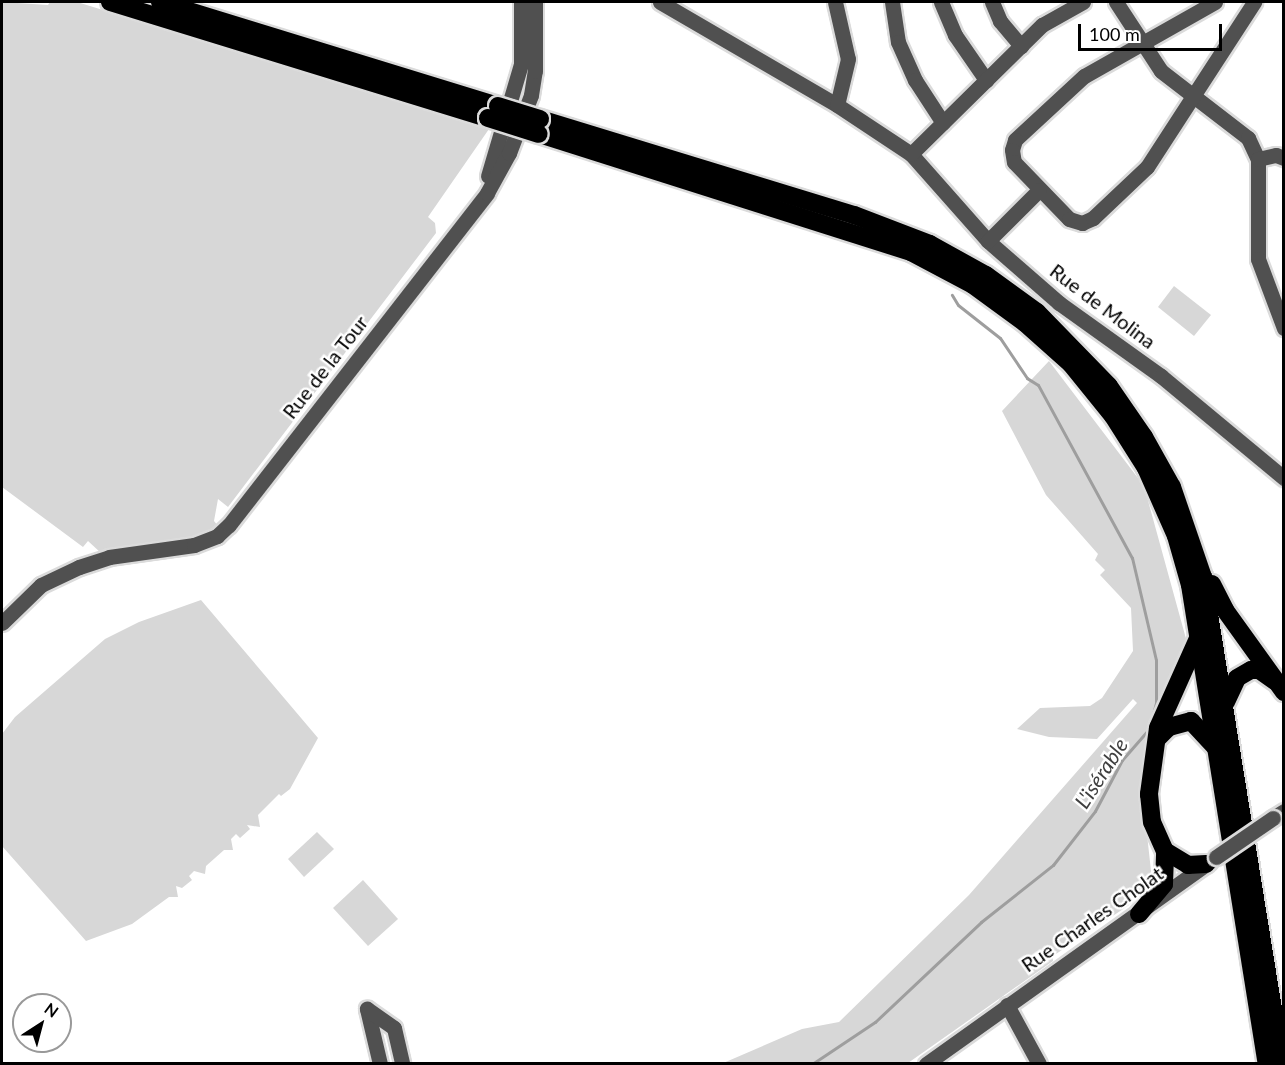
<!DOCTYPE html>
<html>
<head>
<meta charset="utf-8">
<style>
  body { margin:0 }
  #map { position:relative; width:1285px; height:1065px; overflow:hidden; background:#fff; font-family:Lato,sans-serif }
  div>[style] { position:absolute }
  .green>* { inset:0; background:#d7d7d7 }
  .stream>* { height:3px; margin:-1.5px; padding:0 1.5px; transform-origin:1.5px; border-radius:1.5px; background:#9e9e9e }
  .roads { filter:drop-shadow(2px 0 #dbdbdb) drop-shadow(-2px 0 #dbdbdb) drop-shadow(0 2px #dbdbdb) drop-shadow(0 -2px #dbdbdb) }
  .minor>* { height:15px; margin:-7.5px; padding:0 7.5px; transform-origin:7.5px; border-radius:7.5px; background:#505050 }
  .highway>* { height:18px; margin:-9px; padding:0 9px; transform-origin:9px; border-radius:9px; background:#000 }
  .tram>* { height:1.5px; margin:-0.75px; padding:0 0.75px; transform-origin:0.75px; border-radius:0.75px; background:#000 }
  .bridges { filter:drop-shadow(2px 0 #dbdbdb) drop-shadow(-2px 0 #dbdbdb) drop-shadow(0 2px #dbdbdb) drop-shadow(0 -2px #dbdbdb) }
  .minor-bridge>* { height:15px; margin:-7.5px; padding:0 7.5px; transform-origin:7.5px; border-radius:7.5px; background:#505050 }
  .highway-bridge>* { height:18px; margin:-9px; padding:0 9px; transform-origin:9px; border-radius:9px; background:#000 }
  span { translate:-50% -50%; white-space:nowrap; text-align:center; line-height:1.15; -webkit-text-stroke:5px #fff; paint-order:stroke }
  .street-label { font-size:20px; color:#000 }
  .water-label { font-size:21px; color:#3f3f3f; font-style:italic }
  .frame { position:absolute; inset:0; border:3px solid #000; pointer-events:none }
  .north { position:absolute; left:12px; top:993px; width:60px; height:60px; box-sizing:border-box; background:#fff; border:2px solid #999; border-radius:50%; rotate:36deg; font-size:16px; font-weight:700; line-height:24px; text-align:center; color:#000 }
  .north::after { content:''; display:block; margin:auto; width:21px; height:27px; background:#000; clip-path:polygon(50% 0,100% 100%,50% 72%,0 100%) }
  .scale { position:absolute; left:1078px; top:24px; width:144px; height:27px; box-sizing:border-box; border:3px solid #000; border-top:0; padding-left:8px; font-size:18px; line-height:21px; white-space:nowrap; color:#000; -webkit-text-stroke:4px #fff; paint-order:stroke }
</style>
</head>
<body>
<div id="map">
  <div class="green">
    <i style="clip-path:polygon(2px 2px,48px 5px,50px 2px,77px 2px,489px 129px,428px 217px,435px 223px,436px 233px,228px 507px,218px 499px,214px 521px,218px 526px,188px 540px,101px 553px,88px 541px,83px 547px,2px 487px)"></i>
    <i style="clip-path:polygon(1174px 286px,1211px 315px,1194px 336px,1158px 307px)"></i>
    <i style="clip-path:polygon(1049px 361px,1144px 486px,1188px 646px,1141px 780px,1153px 889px,1053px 956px,1053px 961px,908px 1063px,721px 1064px,802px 1029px,839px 1022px,969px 895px,1137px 703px,1133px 699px,1097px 739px,1049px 737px,1017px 729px,1040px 708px,1090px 706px,1102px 698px,1133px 651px,1131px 608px,1100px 575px,1105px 570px,1095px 560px,1098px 554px,1046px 495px,1002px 411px)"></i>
    <i style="clip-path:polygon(201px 600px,318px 738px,290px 789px,281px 796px,279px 794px,258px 815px,260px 827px,247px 825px,250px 829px,240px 838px,236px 834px,231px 839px,233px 850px,224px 850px,206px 866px,205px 874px,194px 871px,189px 876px,192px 880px,182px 888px,176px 886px,178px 897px,169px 897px,132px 924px,86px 941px,2px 846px,2px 734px,15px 717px,105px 639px,139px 622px)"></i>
    <i style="clip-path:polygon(317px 832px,334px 849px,304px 877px,288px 859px)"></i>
    <i style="clip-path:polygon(363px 880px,398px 919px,368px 946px,333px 908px)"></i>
  </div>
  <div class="stream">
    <i style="left:812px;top:1064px;width:76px;rotate:-33.7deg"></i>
    <i style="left:875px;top:1022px;width:146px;rotate:-43.3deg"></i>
    <i style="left:981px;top:922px;width:92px;rotate:-38.4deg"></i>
    <i style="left:1053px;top:865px;width:68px;rotate:-52.1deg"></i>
    <i style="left:1095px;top:811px;width:58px;rotate:-62.1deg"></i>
    <i style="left:1122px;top:760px;width:41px;rotate:-48.9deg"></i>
    <i style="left:1149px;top:729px;width:28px;rotate:-75deg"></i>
    <i style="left:1156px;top:702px;width:42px;rotate:-90deg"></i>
    <i style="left:1156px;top:660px;width:105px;rotate:-103.2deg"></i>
    <i style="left:1132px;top:558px;width:197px;rotate:-118.5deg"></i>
    <i style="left:1038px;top:385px;width:13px;rotate:-148deg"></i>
    <i style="left:1027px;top:378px;width:48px;rotate:-124deg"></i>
    <i style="left:1000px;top:338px;width:53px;rotate:-141.8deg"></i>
    <i style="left:958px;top:305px;width:12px;rotate:-121deg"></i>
  </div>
  <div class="roads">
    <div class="minor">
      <i style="left:660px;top:2px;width:205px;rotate:30.2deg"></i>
      <i style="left:837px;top:105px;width:89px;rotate:33.5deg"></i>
      <i style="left:911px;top:154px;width:116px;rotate:48.5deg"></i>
      <i style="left:988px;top:241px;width:94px;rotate:41.1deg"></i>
      <i style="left:1059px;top:303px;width:125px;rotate:35.6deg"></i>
      <i style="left:1161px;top:376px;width:160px;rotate:39.7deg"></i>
      <i style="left:835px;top:2px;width:58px;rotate:77.2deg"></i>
      <i style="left:848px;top:59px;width:47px;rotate:103.4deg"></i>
      <i style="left:892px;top:2px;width:40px;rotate:81.5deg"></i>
      <i style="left:898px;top:42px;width:42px;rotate:65.9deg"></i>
      <i style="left:915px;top:80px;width:51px;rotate:56.9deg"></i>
      <i style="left:941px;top:2px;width:36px;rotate:67deg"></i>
      <i style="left:955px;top:35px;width:55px;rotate:55.4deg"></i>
      <i style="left:992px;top:2px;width:21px;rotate:67deg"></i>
      <i style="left:1000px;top:21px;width:33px;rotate:50deg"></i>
      <i style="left:1116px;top:2px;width:82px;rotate:56.9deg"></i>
      <i style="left:1161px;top:71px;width:110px;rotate:37.6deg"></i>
      <i style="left:1248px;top:138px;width:23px;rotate:65deg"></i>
      <i style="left:1258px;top:159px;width:100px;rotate:90deg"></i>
      <i style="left:1258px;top:259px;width:74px;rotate:69.4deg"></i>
      <i style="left:1215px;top:2px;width:150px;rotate:150.5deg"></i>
      <i style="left:1084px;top:76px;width:94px;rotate:137.2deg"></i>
      <i style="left:1015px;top:140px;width:10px;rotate:107deg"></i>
      <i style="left:1012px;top:150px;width:12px;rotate:81deg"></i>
      <i style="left:1014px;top:162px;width:79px;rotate:46deg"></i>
      <i style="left:1069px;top:219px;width:14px;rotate:17deg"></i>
      <i style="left:1082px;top:223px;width:12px;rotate:-24deg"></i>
      <i style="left:1093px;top:218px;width:74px;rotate:-43.4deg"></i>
      <i style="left:1147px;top:167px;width:197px;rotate:-57deg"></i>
      <i style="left:911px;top:154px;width:184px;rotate:-44.6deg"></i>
      <i style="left:1042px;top:25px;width:47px;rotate:-29.3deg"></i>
      <i style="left:1258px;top:159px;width:18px;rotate:-13deg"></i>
      <i style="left:1276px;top:155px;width:9px;rotate:21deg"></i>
      <i style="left:488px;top:176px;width:117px;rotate:-73.6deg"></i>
      <i style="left:521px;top:64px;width:62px;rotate:-90deg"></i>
      <i style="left:988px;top:241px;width:72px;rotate:-45deg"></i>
      <i style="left:2px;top:623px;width:54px;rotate:-44.3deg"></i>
      <i style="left:41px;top:585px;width:42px;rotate:-25.3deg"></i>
      <i style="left:79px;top:567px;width:32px;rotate:-18deg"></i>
      <i style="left:109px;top:557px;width:86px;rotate:-8deg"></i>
      <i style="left:194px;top:545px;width:25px;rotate:-21deg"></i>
      <i style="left:217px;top:536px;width:16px;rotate:-43deg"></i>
      <i style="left:229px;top:525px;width:420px;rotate:-52.1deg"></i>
      <i style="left:487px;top:193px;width:46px;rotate:-61.2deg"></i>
      <i style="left:509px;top:153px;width:62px;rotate:-69.2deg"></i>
      <i style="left:531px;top:95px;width:24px;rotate:-81deg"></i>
      <i style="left:535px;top:71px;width:69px;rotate:-90deg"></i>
      <i style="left:1273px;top:818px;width:13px;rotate:-32deg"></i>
      <i style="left:1007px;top:1005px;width:67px;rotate:61.5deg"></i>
      <i style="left:380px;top:1064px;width:57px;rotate:-103.3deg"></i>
      <i style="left:367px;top:1009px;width:33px;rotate:35deg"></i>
      <i style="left:394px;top:1028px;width:37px;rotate:77deg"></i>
      <i style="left:926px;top:1064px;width:348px;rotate:-35.5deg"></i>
    </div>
    <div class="highway">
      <i style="left:110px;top:2px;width:395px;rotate:17.1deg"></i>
      <i style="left:160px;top:2px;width:354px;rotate:17.1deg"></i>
      <i style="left:540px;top:119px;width:328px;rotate:17deg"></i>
      <i style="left:854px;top:215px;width:81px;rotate:20.9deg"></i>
      <i style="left:930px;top:244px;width:64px;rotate:29deg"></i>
      <i style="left:986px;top:275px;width:63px;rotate:36deg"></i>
      <i style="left:1037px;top:312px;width:103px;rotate:45.8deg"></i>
      <i style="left:1109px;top:386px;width:62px;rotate:55.5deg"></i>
      <i style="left:1144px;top:437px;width:57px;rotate:60.8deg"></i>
      <i style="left:1172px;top:487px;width:95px;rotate:71deg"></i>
      <i style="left:1203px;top:577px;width:493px;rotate:80.8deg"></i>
      <i style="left:539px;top:134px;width:390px;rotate:17.6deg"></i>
      <i style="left:911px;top:252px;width:70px;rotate:28deg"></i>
      <i style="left:973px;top:285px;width:64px;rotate:36.2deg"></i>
      <i style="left:1025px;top:323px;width:62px;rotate:41.7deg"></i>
      <i style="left:1071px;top:364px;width:67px;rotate:51.1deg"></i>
      <i style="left:1113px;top:416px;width:62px;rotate:57.6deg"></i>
      <i style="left:1146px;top:468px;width:74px;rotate:66.2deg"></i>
      <i style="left:1176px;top:536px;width:51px;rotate:74.1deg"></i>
      <i style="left:1190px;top:585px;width:485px;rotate:80.9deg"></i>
      <i style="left:1212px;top:584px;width:29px;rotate:63deg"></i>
      <i style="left:1225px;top:610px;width:101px;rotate:54.3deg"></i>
      <i style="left:1200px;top:634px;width:103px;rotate:114.1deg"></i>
      <i style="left:1158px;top:728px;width:67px;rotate:97.8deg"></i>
      <i style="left:1149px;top:794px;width:28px;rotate:84deg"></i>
      <i style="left:1152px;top:822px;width:32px;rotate:66deg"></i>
      <i style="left:1165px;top:851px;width:27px;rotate:31deg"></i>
      <i style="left:1188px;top:865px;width:18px;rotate:-3deg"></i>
      <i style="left:1226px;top:702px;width:26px;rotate:-65deg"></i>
      <i style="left:1237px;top:678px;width:16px;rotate:-30deg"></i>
      <i style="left:1251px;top:670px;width:8px"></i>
      <i style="left:1259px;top:670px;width:19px;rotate:35deg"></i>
      <i style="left:1157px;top:739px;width:17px;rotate:-45deg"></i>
      <i style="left:1169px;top:727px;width:23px;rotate:-15deg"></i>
      <i style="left:1191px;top:721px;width:40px;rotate:47deg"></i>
      <i style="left:1139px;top:914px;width:39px;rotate:-50deg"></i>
      <i style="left:1164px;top:884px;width:33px;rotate:-88deg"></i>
    </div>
  </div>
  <div class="tram">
    <i style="left:2px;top:1060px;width:4px;rotate:76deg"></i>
  </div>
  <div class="bridges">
    <div class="minor-bridge">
      <i style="left:1216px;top:857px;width:69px;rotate:-34.4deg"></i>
    </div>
    <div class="highway-bridge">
      <i style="left:498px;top:106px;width:44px;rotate:17.2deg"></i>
      <i style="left:488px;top:118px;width:53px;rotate:17.4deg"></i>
    </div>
  </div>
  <div class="street-label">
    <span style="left:1103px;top:306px;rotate:37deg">Rue de Molina</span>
    <span style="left:325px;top:367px;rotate:-52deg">Rue de la Tour</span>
    <span style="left:1092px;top:919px;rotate:-35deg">Rue Charles Cholat</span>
  </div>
  <div class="water-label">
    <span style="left:1101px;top:773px;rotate:-57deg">L'isérable</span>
  </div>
  <div class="frame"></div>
  <div class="north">N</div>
  <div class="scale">100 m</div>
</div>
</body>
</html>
